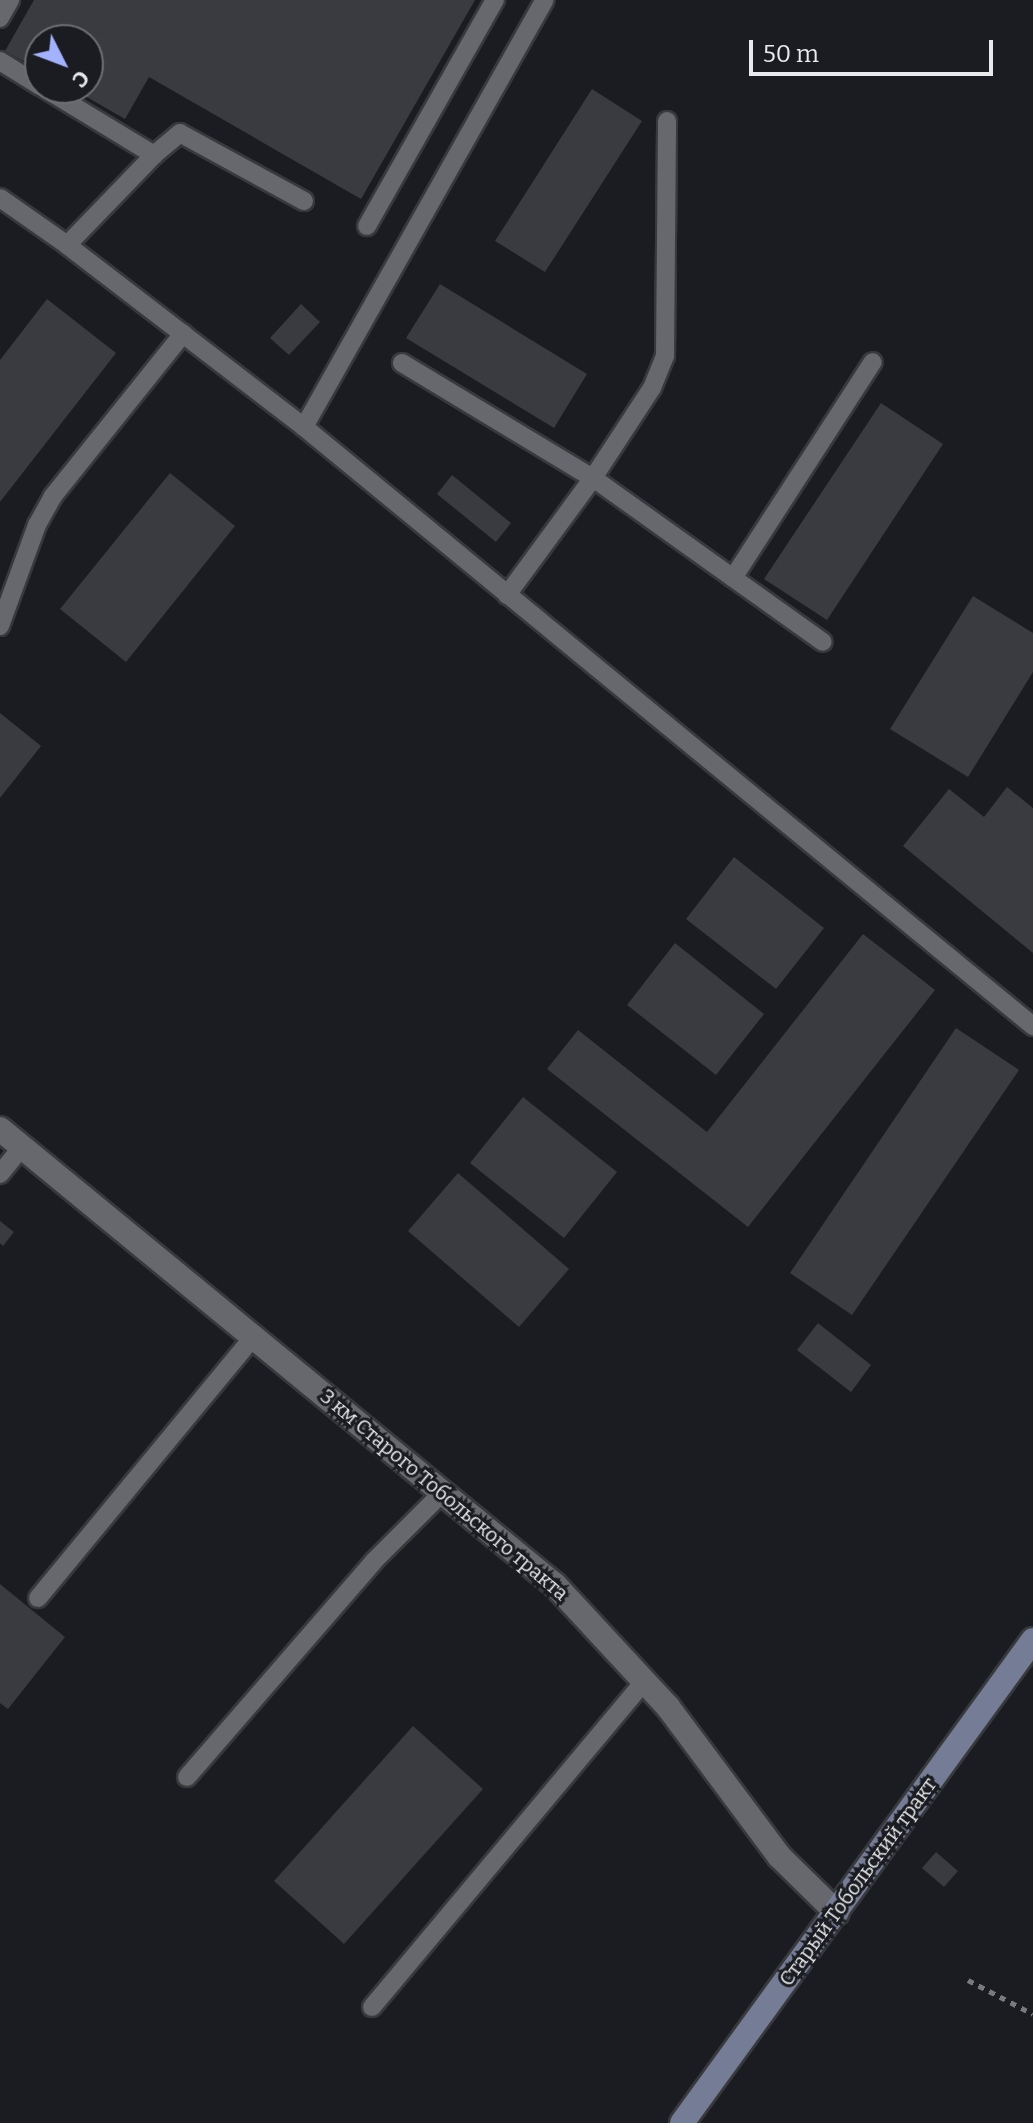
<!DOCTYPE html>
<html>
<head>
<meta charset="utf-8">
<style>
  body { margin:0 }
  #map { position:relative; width:1033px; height:2123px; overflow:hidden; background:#1b1c21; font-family:Bitter,serif }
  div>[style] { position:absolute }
  .building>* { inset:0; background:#393b40 }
  .path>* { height:5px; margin-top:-2.5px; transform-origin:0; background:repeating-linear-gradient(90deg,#797a7e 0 6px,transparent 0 12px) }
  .roads { filter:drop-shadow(2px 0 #38393c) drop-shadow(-2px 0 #38393c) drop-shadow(0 2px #38393c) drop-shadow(0 -2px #38393c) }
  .lane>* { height:18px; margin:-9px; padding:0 9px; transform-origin:9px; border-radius:9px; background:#66686d }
  .street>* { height:24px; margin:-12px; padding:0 12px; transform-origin:12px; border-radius:12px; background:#66686d }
  .secondary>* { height:24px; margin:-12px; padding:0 12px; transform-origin:12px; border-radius:12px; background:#757c95 }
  span { translate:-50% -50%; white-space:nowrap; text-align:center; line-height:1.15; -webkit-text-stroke:6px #1b1c21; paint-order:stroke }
  .street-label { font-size:20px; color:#e8e9ec }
  .north { position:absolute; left:24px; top:24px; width:80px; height:80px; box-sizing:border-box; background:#1b1c21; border:2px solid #6d6e72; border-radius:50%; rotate:132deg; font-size:22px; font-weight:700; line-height:32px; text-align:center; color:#e8e9ec }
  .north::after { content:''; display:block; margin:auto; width:28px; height:36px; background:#a2b2fd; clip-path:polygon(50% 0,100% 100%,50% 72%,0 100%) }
  .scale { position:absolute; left:749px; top:40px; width:244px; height:36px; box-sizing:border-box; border:4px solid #e8e9ec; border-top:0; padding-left:10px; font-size:24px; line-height:28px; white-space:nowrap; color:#e8e9ec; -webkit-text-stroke:6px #1b1c21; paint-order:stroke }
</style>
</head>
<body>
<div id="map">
  <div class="building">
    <i style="clip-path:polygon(34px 0,475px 0,361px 199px,149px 77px,125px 119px,71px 88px,88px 88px,88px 40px,40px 40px,40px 70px,5px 51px)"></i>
    <i style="clip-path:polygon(592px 89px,642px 121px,545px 272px,495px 241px)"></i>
    <i style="clip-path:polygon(440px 284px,587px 374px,554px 428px,406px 338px)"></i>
    <i style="clip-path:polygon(47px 299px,116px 353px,0 502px,0 360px)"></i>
    <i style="clip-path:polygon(301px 304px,320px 322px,289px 355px,270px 338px)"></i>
    <i style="clip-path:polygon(881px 403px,943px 444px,827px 620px,764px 579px)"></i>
    <i style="clip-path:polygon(170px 473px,235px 526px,126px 662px,60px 609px)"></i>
    <i style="clip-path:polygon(452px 475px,511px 523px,496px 542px,437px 494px)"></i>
    <i style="clip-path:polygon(973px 596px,1033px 633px,1033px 672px,968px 777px,890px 729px)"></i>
    <i style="clip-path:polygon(0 713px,41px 746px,0 798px)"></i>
    <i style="clip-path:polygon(1007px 787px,1033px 808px,1033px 953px,903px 846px,949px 789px,984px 817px)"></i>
    <i style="clip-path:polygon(734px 857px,824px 928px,776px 989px,686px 919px)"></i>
    <i style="clip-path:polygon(863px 934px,935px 990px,748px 1227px,547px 1069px,578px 1030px,707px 1132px)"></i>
    <i style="clip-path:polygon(675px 943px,764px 1014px,716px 1075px,627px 1005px)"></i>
    <i style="clip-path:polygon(956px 1028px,1019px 1070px,852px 1315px,790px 1273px)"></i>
    <i style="clip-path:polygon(523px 1097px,617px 1172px,564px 1238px,470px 1163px)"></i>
    <i style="clip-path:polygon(458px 1173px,569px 1269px,519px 1327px,408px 1231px)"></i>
    <i style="clip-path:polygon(0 1221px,14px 1232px,3px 1246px,0 1243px)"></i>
    <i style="clip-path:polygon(818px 1323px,871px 1365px,851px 1392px,797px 1350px)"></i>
    <i style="clip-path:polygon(0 1584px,65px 1637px,8px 1709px,0 1703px)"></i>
    <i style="clip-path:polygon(413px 1726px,483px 1789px,344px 1944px,274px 1881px)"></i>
    <i style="clip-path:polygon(936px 1852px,958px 1871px,944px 1887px,922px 1868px)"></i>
  </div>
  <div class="path">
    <i style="left:968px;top:1980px;width:73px;rotate:27.6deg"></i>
  </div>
  <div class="roads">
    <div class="lane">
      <i style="left:0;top:18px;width:21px;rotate:-61deg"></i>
      <i style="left:0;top:61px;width:47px;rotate:32deg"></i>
      <i style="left:44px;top:88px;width:129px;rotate:31.3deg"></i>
      <i style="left:0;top:198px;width:82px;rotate:35deg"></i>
      <i style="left:304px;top:201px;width:141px;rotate:-151.3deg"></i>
      <i style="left:180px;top:133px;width:34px;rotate:140deg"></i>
      <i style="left:154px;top:155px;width:125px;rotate:134deg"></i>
      <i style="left:67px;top:245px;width:299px;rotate:37.5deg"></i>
      <i style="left:304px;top:427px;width:944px;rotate:39.41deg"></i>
      <i style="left:367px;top:226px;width:260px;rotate:-60.5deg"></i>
      <i style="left:402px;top:363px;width:223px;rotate:31.1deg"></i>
      <i style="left:593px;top:478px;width:108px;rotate:-56.8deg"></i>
      <i style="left:652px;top:388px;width:35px;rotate:-68deg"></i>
      <i style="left:665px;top:356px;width:235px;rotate:-89.5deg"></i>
      <i style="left:304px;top:427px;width:490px;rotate:-60.6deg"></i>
      <i style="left:733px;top:578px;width:257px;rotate:-57.1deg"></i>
      <i style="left:507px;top:595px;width:145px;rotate:-53.7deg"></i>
      <i style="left:593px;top:478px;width:282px;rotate:35.5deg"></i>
      <i style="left:0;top:626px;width:108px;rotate:-69.9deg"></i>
      <i style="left:37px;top:525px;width:33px;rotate:-61deg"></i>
      <i style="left:53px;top:496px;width:208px;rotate:-51.3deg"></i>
      <i style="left:0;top:1174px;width:35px;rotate:-51deg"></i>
      <i style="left:38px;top:1598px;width:341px;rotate:-50.5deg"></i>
      <i style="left:187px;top:1777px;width:284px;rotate:-49.1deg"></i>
      <i style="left:373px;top:1562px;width:100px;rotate:-45deg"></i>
      <i style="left:372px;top:2007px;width:426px;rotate:-50.1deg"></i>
    </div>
    <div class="street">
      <i style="left:0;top:1129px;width:718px;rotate:39.41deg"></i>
      <i style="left:555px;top:1585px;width:166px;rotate:47.2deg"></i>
      <i style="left:668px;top:1707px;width:186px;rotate:53.3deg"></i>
      <i style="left:779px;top:1856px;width:81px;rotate:44.5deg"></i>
    </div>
    <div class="secondary">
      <i style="left:682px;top:2123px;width:597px;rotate:-53.99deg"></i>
    </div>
  </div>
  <div class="street-label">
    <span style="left:444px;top:1495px;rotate:40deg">3 км Старого Тобольского тракта</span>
    <span style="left:858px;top:1882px;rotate:-54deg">Старый Тобольский тракт</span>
  </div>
  <div class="north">С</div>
  <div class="scale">50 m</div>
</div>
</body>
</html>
